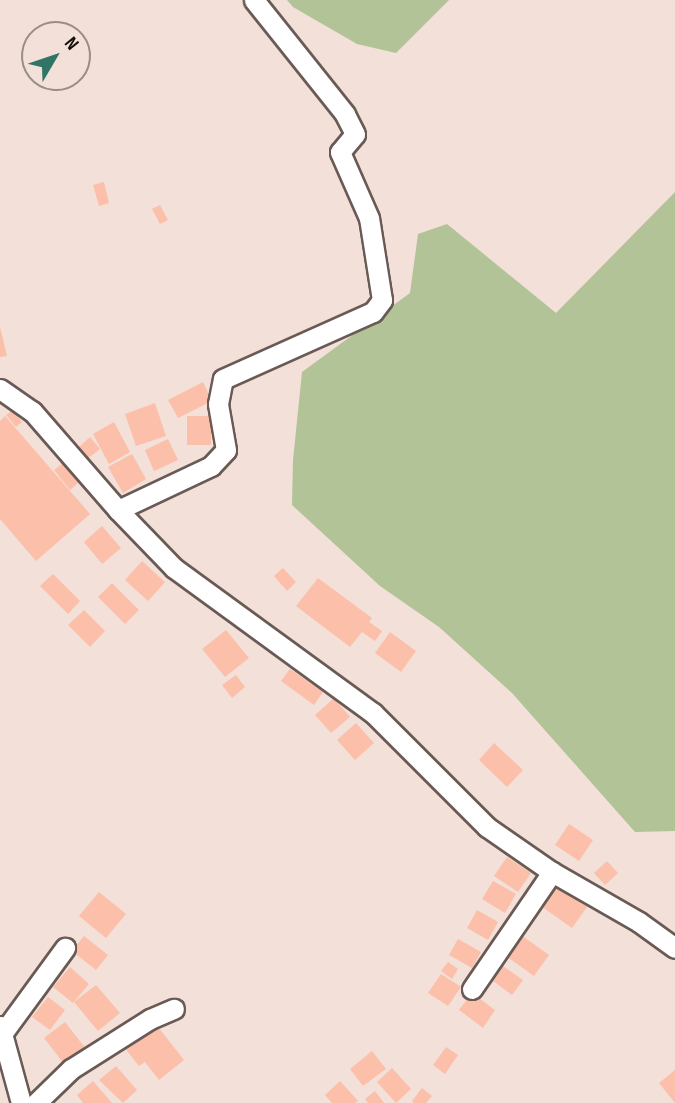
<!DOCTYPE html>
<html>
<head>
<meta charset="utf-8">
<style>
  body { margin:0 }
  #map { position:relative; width:675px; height:1103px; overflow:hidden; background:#f2e0d9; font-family:"Sofia Sans Condensed",sans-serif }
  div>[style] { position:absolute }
  .green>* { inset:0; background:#b2c398 }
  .building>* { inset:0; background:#fcbfa9 }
  .roads { filter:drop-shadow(2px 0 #6a5a55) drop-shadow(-2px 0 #6a5a55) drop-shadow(0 2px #6a5a55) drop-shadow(0 -2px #6a5a55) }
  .minor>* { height:19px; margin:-9.5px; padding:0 9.5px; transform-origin:9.5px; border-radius:9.5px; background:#fff }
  span { translate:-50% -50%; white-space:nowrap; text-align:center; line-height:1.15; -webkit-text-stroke:5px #f2e0d9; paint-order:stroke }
  .north { position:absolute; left:21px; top:21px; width:70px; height:70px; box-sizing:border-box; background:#f2e0d9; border:2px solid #9a8c87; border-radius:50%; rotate:51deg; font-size:19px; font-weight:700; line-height:28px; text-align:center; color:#150f0d }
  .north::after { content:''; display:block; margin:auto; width:24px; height:32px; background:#317567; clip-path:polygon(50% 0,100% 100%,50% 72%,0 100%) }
</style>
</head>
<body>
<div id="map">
  <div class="green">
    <i style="clip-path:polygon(287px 0,449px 0,396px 53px,357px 44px,293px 7px)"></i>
    <i style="clip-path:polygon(675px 192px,675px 831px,635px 832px,512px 693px,439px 627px,380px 586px,292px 505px,293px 460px,302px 372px,410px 293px,418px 234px,447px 224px,556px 313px)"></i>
  </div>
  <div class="building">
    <i style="clip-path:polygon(104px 182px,109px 203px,99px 206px,93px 185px)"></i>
    <i style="clip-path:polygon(160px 205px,168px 220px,160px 224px,152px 209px)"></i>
    <i style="clip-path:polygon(0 327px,7px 356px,0 357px)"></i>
    <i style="clip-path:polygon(203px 382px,212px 401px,178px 418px,168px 400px)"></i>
    <i style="clip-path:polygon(155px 403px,166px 436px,136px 446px,125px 414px)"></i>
    <i style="clip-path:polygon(13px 410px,22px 422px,16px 427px,6px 415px)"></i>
    <i style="clip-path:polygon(5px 416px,90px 514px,36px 561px,0 519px,0 421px)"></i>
    <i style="clip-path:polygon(187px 416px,211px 416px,211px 445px,187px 445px)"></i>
    <i style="clip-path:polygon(114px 422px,130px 452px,109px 464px,93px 434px)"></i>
    <i style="clip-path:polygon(90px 437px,100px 449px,87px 459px,78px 448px)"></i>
    <i style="clip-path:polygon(168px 439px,178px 460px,154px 471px,145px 450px)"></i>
    <i style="clip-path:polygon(132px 454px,146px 479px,123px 493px,108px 467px)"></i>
    <i style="clip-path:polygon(63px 463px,79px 482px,70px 490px,54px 470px)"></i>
    <i style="clip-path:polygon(102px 526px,121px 548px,102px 564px,84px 542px)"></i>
    <i style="clip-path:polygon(142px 561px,165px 582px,148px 601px,125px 580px)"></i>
    <i style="clip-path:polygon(283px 568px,296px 582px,287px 591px,274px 576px)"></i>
    <i style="clip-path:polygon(53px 574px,80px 601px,68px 614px,40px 586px)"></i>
    <i style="clip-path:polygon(318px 578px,372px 618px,369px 622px,382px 631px,375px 641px,362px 632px,350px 647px,296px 606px)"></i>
    <i style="clip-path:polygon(112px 583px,139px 610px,125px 624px,98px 597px)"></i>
    <i style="clip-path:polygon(84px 610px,105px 631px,90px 647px,68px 625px)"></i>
    <i style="clip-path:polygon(226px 630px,249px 658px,225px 677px,202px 649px)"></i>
    <i style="clip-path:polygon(390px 632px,416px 651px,401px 672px,375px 653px)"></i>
    <i style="clip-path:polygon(290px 669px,323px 692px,314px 705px,281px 681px)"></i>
    <i style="clip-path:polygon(236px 675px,245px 687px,232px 698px,222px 685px)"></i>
    <i style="clip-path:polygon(334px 698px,350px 717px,331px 733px,315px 715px)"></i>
    <i style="clip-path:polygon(356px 723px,374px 743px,355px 760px,337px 740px)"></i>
    <i style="clip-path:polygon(494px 743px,523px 770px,507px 787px,479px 760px)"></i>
    <i style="clip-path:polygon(569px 824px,593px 840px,579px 861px,555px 845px)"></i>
    <i style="clip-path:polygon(507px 857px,531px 873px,518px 892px,494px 876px)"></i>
    <i style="clip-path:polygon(607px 861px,618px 873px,605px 885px,594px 873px)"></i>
    <i style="clip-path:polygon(493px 881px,516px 894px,505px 913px,482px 899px)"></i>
    <i style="clip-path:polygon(552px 883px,587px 907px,572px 928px,538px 904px)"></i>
    <i style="clip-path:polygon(99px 892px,126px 914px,106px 938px,79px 916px)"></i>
    <i style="clip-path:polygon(477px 910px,498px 922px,488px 940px,467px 928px)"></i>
    <i style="clip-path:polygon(521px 935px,549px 955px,534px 976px,506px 956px)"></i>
    <i style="clip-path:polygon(84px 936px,108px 955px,96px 970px,72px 951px)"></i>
    <i style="clip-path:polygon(458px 939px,481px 952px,472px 968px,449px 955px)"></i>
    <i style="clip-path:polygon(448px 962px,458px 969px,452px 979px,441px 971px)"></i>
    <i style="clip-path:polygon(503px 966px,523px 980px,512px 995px,493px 981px)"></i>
    <i style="clip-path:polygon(70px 967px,89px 984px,73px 1003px,53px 987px)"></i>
    <i style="clip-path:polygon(441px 974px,461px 987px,448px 1006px,428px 993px)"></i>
    <i style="clip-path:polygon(96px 985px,120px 1013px,98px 1031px,74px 1002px)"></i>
    <i style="clip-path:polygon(472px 993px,495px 1010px,483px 1028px,459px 1010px)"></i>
    <i style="clip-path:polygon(48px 997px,65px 1010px,50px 1030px,32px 1017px)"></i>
    <i style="clip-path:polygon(65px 1022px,86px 1049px,65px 1065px,44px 1038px)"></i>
    <i style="clip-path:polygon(155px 1023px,184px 1060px,159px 1080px,145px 1062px,139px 1066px,124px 1047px)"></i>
    <i style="clip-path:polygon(446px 1047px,458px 1055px,445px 1074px,433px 1065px)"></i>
    <i style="clip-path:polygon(372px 1051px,386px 1069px,363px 1086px,350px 1069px)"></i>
    <i style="clip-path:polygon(116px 1066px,137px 1090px,123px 1103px,99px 1080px)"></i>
    <i style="clip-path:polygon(392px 1068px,411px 1089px,396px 1103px,377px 1082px)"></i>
    <i style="clip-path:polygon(675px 1070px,675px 1103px,659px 1083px)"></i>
    <i style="clip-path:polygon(93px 1081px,112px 1103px,83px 1103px,77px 1095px)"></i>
    <i style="clip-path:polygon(340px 1081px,358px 1101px,355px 1103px,332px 1103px,325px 1095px)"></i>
    <i style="clip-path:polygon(422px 1088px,432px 1096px,426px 1103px,414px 1103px,412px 1101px)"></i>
    <i style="clip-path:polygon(375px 1091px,384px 1103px,368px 1103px,365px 1099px)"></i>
  </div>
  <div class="roads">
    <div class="minor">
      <i style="left:0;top:389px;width:39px;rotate:35deg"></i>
      <i style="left:32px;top:411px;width:131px;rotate:49deg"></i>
      <i style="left:118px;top:510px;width:81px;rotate:46deg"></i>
      <i style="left:174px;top:568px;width:246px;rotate:36.1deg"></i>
      <i style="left:373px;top:713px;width:161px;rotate:45deg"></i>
      <i style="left:487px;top:827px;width:79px;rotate:34.7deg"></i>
      <i style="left:552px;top:872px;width:100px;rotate:29.9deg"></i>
      <i style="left:639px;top:922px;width:44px;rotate:35.8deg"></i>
      <i style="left:118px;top:510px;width:103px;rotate:-25.3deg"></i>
      <i style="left:211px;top:466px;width:22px;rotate:-47deg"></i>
      <i style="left:226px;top:450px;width:47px;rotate:-99.9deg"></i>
      <i style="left:218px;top:404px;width:25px;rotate:-79deg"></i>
      <i style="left:223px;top:379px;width:164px;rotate:-24.1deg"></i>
      <i style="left:373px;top:312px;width:15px;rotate:-53deg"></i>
      <i style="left:382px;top:300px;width:83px;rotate:-99deg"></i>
      <i style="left:369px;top:218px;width:72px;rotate:-113.7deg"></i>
      <i style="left:340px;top:152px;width:23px;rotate:-50deg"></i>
      <i style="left:355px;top:134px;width:22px;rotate:-117deg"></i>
      <i style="left:345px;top:114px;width:146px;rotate:-128.6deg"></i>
      <i style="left:472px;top:989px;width:142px;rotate:-55.6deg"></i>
      <i style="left:0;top:1026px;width:80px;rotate:74.7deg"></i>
      <i style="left:2px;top:1034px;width:107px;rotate:-53.8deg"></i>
      <i style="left:36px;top:1103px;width:49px;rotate:-44.2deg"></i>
      <i style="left:71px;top:1069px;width:93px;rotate:-32.3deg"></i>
      <i style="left:150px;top:1019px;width:26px;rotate:-23deg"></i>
    </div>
  </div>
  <div class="north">N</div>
</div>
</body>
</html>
